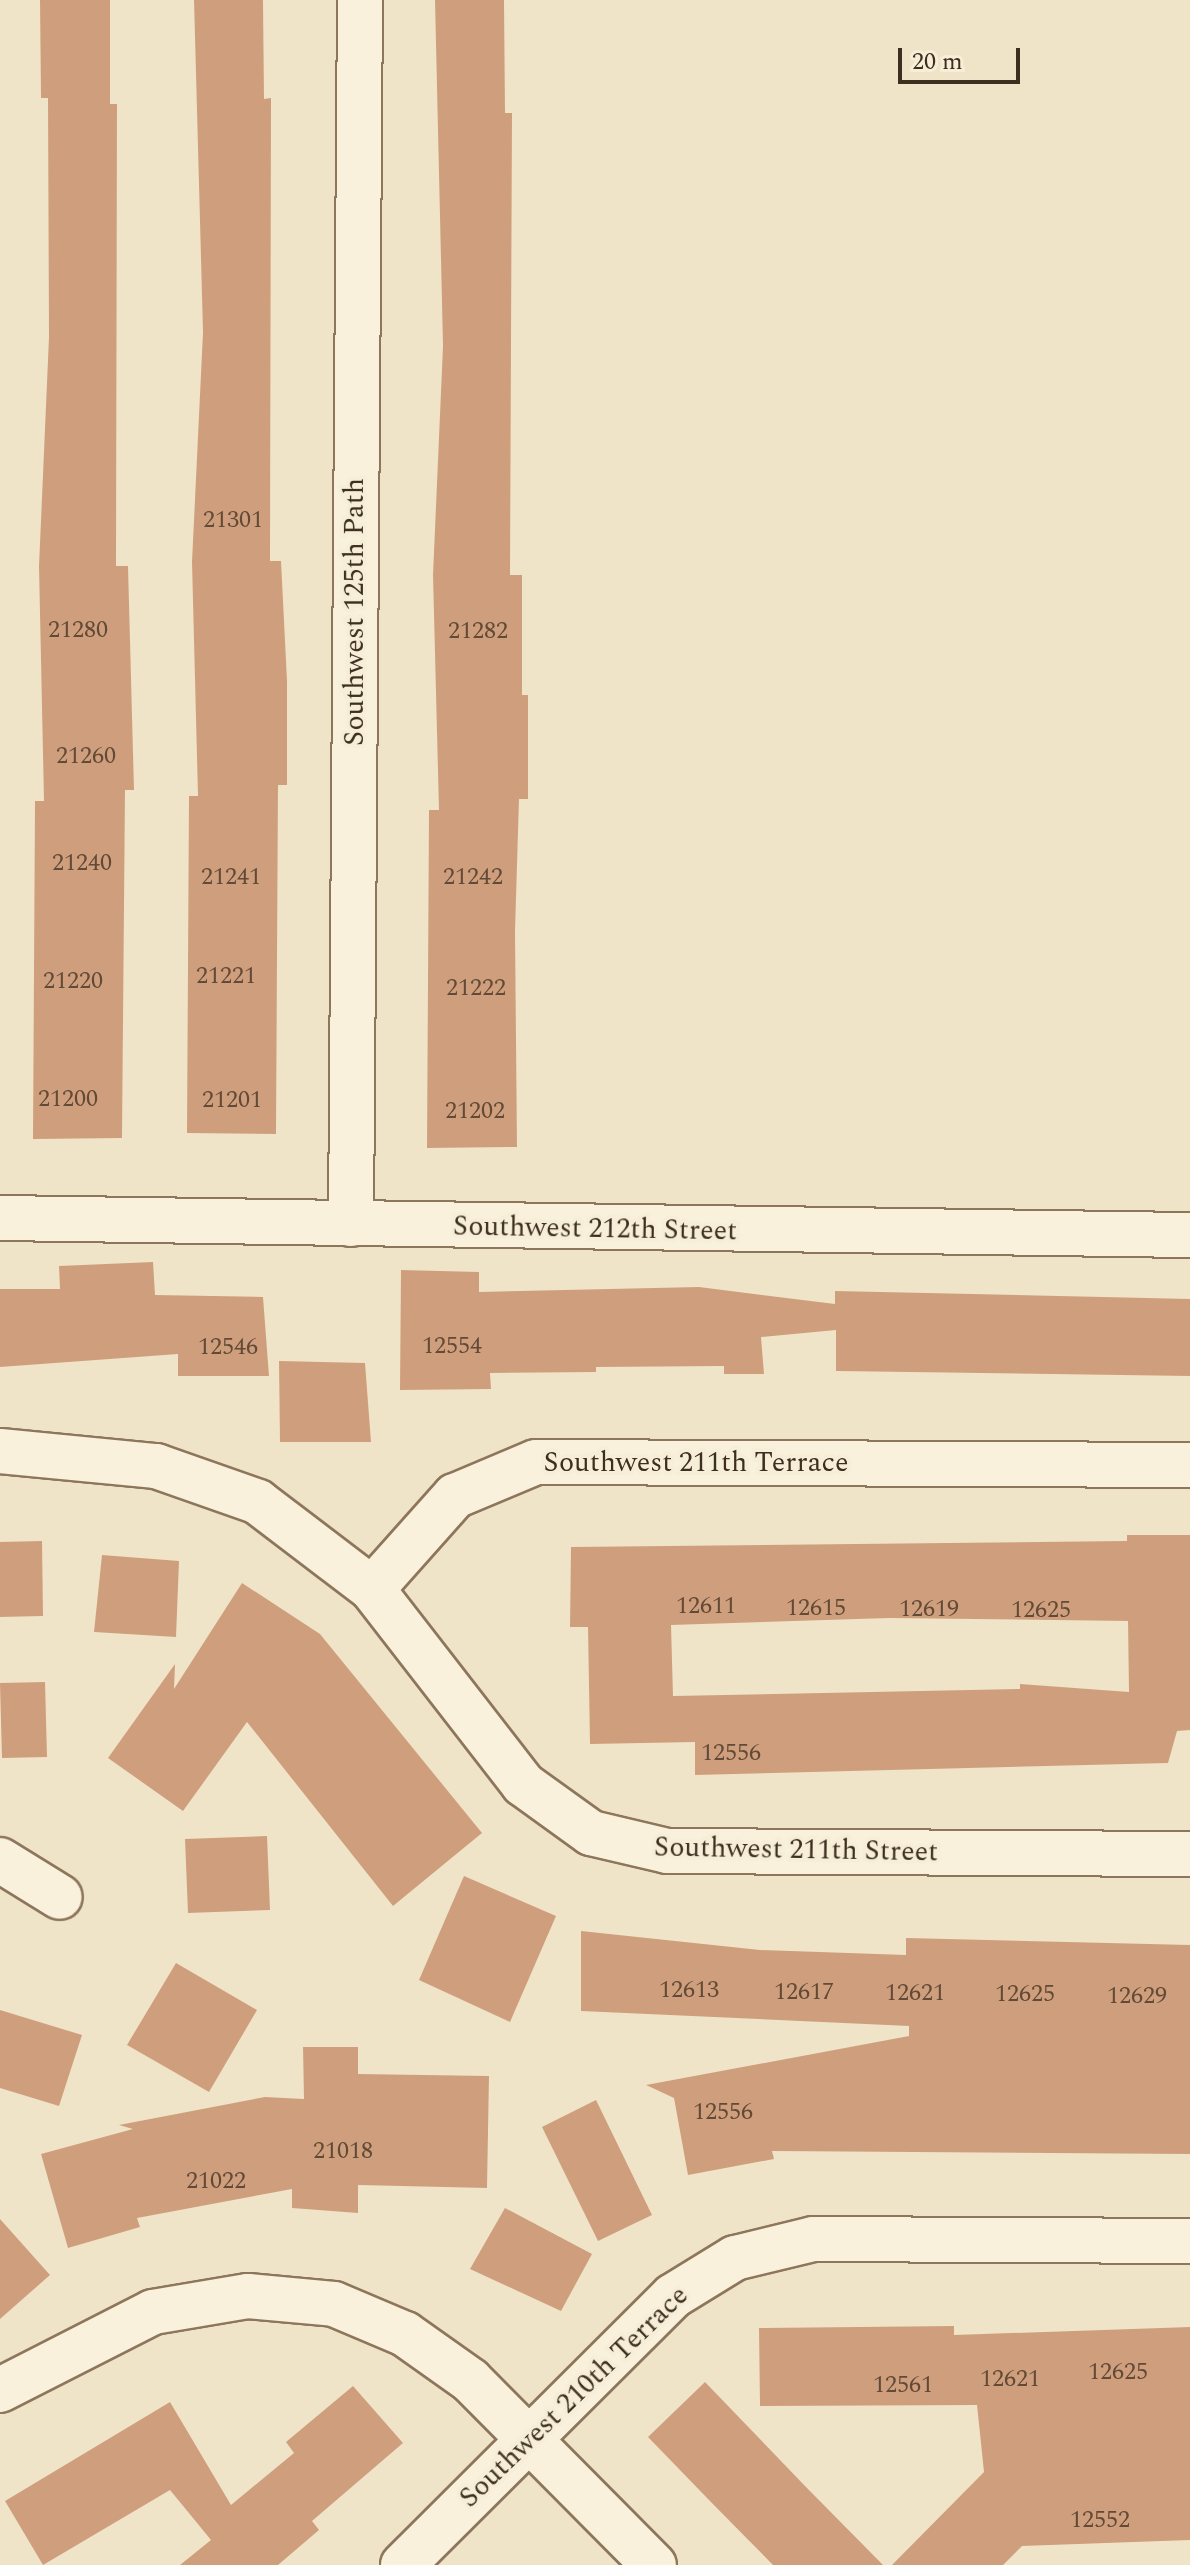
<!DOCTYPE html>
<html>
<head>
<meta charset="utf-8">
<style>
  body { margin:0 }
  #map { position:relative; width:1190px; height:2565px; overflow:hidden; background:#f0e4c8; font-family:Spectral,serif }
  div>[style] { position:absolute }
  .building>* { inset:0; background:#cf9f7d }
  .roads { filter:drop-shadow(2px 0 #8d765c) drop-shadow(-2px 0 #8d765c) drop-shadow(0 2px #8d765c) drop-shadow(0 -2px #8d765c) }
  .minor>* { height:44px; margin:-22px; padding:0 22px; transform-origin:22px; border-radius:22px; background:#faf1dc }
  span { translate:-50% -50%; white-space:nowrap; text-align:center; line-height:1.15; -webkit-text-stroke:8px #f7eed8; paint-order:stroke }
  .number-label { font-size:24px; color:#624a37 }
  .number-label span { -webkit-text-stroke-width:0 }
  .street-label { font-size:28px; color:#3d2e20 }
  .scale { position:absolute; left:898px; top:48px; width:122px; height:36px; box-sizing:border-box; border:4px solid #3d2e20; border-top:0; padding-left:10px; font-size:24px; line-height:28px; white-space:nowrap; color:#3d2e20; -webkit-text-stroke:6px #f7eed8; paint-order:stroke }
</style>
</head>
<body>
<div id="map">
  <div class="building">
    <i style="clip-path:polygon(40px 0,110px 0,110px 104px,117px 104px,116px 566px,128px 566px,134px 790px,125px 790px,122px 1138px,33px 1139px,35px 801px,44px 801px,39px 566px,49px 337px,48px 98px,41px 98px)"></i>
    <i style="clip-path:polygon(194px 0,263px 0,264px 99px,271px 98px,270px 561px,281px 561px,287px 681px,287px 785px,278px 785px,276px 1134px,187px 1133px,189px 796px,198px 796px,192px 562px,203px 332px)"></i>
    <i style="clip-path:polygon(435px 0,504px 0,505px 113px,512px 113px,510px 575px,522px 575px,522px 695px,528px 695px,528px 799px,519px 799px,515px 931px,517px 1147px,427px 1148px,429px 810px,439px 810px,433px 575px,443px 346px)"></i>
    <i style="clip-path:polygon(153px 1262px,155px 1295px,263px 1297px,269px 1376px,178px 1376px,178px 1354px,0 1367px,0 1289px,60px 1289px,59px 1266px)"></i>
    <i style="clip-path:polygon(401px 1270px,479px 1272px,479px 1292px,699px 1287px,835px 1304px,835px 1291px,1190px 1299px,1190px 1376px,836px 1371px,836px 1330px,761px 1337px,764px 1374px,724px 1374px,724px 1366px,596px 1367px,596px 1372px,490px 1373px,491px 1389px,400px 1390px)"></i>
    <i style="clip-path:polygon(279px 1361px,365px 1363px,371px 1442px,280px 1442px)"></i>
    <i style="clip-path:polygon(evenodd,1127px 1535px,1190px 1535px,1190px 1730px,1177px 1731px,1168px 1763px,695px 1775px,695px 1742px,590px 1744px,588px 1627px,570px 1627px,571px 1547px,1127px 1541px,1127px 1535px,889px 1618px,1128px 1621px,1129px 1692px,1020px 1684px,1020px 1689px,673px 1696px,671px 1625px,889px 1618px)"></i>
    <i style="clip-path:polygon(42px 1541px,43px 1616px,0 1617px,0 1542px)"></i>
    <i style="clip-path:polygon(102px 1555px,179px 1561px,176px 1637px,94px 1632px)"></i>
    <i style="clip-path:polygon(242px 1583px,320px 1634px,482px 1833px,393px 1906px,247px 1722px,183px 1811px,108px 1758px,175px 1664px,174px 1689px)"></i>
    <i style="clip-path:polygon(45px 1682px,47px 1757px,2px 1758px,0 1683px)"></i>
    <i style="clip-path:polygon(267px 1836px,270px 1910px,188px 1913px,185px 1839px)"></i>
    <i style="clip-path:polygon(464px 1876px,556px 1916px,510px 2022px,419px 1980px)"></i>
    <i style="clip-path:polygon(581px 1931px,760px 1950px,906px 1955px,906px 1938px,1190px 1945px,1190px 2154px,772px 2151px,774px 2159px,688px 2175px,674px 2098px,646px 2085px,909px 2036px,909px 2026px,581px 2011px)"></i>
    <i style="clip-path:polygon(176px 1963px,257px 2010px,209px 2092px,127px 2045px)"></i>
    <i style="clip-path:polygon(0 2010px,82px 2035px,59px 2106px,0 2088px)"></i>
    <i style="clip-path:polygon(303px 2047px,358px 2047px,358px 2074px,489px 2076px,487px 2188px,358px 2185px,358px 2213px,292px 2208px,292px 2189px,137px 2218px,140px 2227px,68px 2248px,41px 2154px,133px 2129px,119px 2125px,265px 2097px,304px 2099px)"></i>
    <i style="clip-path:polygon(596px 2100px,652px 2215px,598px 2241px,542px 2127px)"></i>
    <i style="clip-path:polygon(505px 2208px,592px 2254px,561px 2311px,470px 2269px)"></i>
    <i style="clip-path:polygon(0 2219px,50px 2275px,0 2319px)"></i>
    <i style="clip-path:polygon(954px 2326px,954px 2335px,1190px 2327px,1190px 2540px,1022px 2546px,1003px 2565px,892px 2565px,984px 2472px,977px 2405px,760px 2406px,759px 2328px)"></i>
    <i style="clip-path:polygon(705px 2382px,805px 2486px,883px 2565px,773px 2565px,708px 2499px,648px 2437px)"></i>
    <i style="clip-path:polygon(353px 2386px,403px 2443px,312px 2521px,319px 2530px,278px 2565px,180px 2565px,211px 2540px,170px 2490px,43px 2565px,5px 2501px,170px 2402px,231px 2505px,294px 2453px,286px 2442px)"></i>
  </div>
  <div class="roads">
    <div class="minor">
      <i style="left:0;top:1218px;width:1190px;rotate:0.82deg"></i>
      <i style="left:351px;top:1224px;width:1224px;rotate:-89.58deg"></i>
      <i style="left:0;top:1451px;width:157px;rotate:5.5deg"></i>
      <i style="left:156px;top:1466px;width:108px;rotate:19.4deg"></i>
      <i style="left:258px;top:1502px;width:143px;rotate:37.3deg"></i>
      <i style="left:372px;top:1589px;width:247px;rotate:52.2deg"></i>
      <i style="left:523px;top:1784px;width:84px;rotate:35.8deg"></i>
      <i style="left:591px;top:1833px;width:78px;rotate:13.3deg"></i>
      <i style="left:667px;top:1851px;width:523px;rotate:0.33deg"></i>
      <i style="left:372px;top:1589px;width:125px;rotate:-48.3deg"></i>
      <i style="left:455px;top:1496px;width:88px;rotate:-22.8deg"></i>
      <i style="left:536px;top:1462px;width:654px;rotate:0.26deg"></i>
      <i style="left:0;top:1860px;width:70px;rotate:31.7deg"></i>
      <i style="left:0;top:2390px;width:172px;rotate:-27deg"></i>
      <i style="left:153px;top:2312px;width:96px;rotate:-9.6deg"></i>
      <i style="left:248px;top:2296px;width:86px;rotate:5.3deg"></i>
      <i style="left:334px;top:2304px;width:77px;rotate:22.9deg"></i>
      <i style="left:405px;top:2334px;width:80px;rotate:35.3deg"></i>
      <i style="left:470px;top:2380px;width:261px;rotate:45.2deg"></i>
      <i style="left:403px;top:2565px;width:381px;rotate:-44.9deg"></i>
      <i style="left:673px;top:2296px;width:73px;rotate:-31.5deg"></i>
      <i style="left:735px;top:2258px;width:80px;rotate:-13.7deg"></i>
      <i style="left:813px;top:2239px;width:377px;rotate:0.3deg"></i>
    </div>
  </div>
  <div class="number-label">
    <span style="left:233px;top:521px">21301</span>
    <span style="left:78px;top:631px">21280</span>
    <span style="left:478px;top:632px">21282</span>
    <span style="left:86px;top:757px">21260</span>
    <span style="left:82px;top:864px">21240</span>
    <span style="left:231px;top:878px">21241</span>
    <span style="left:473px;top:878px">21242</span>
    <span style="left:226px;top:977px">21221</span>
    <span style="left:73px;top:982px">21220</span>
    <span style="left:476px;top:989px">21222</span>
    <span style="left:68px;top:1100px">21200</span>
    <span style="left:232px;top:1101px">21201</span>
    <span style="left:475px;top:1112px">21202</span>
    <span style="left:452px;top:1347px">12554</span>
    <span style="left:228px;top:1348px">12546</span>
    <span style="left:706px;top:1607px">12611</span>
    <span style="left:816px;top:1609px">12615</span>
    <span style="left:929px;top:1610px">12619</span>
    <span style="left:1041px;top:1611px">12625</span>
    <span style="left:731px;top:1754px">12556</span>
    <span style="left:689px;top:1991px">12613</span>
    <span style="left:804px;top:1993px">12617</span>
    <span style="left:915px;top:1994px">12621</span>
    <span style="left:1025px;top:1995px">12625</span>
    <span style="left:1137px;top:1997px">12629</span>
    <span style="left:723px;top:2113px">12556</span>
    <span style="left:343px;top:2152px">21018</span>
    <span style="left:216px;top:2182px">21022</span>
    <span style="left:1118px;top:2373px">12625</span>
    <span style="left:1010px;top:2380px">12621</span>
    <span style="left:903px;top:2386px">12561</span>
    <span style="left:1100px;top:2521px">12552</span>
  </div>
  <div class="street-label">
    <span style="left:355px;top:612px;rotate:-90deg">Southwest 125th Path</span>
    <span style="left:595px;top:1229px;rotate:1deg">Southwest 212th Street</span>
    <span style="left:696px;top:1463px">Southwest 211th Terrace</span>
    <span style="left:796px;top:1850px;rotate:1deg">Southwest 211th Street</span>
    <span style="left:574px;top:2397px;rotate:-44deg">Southwest 210th Terrace</span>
  </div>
  <div class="scale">20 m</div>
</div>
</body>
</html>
